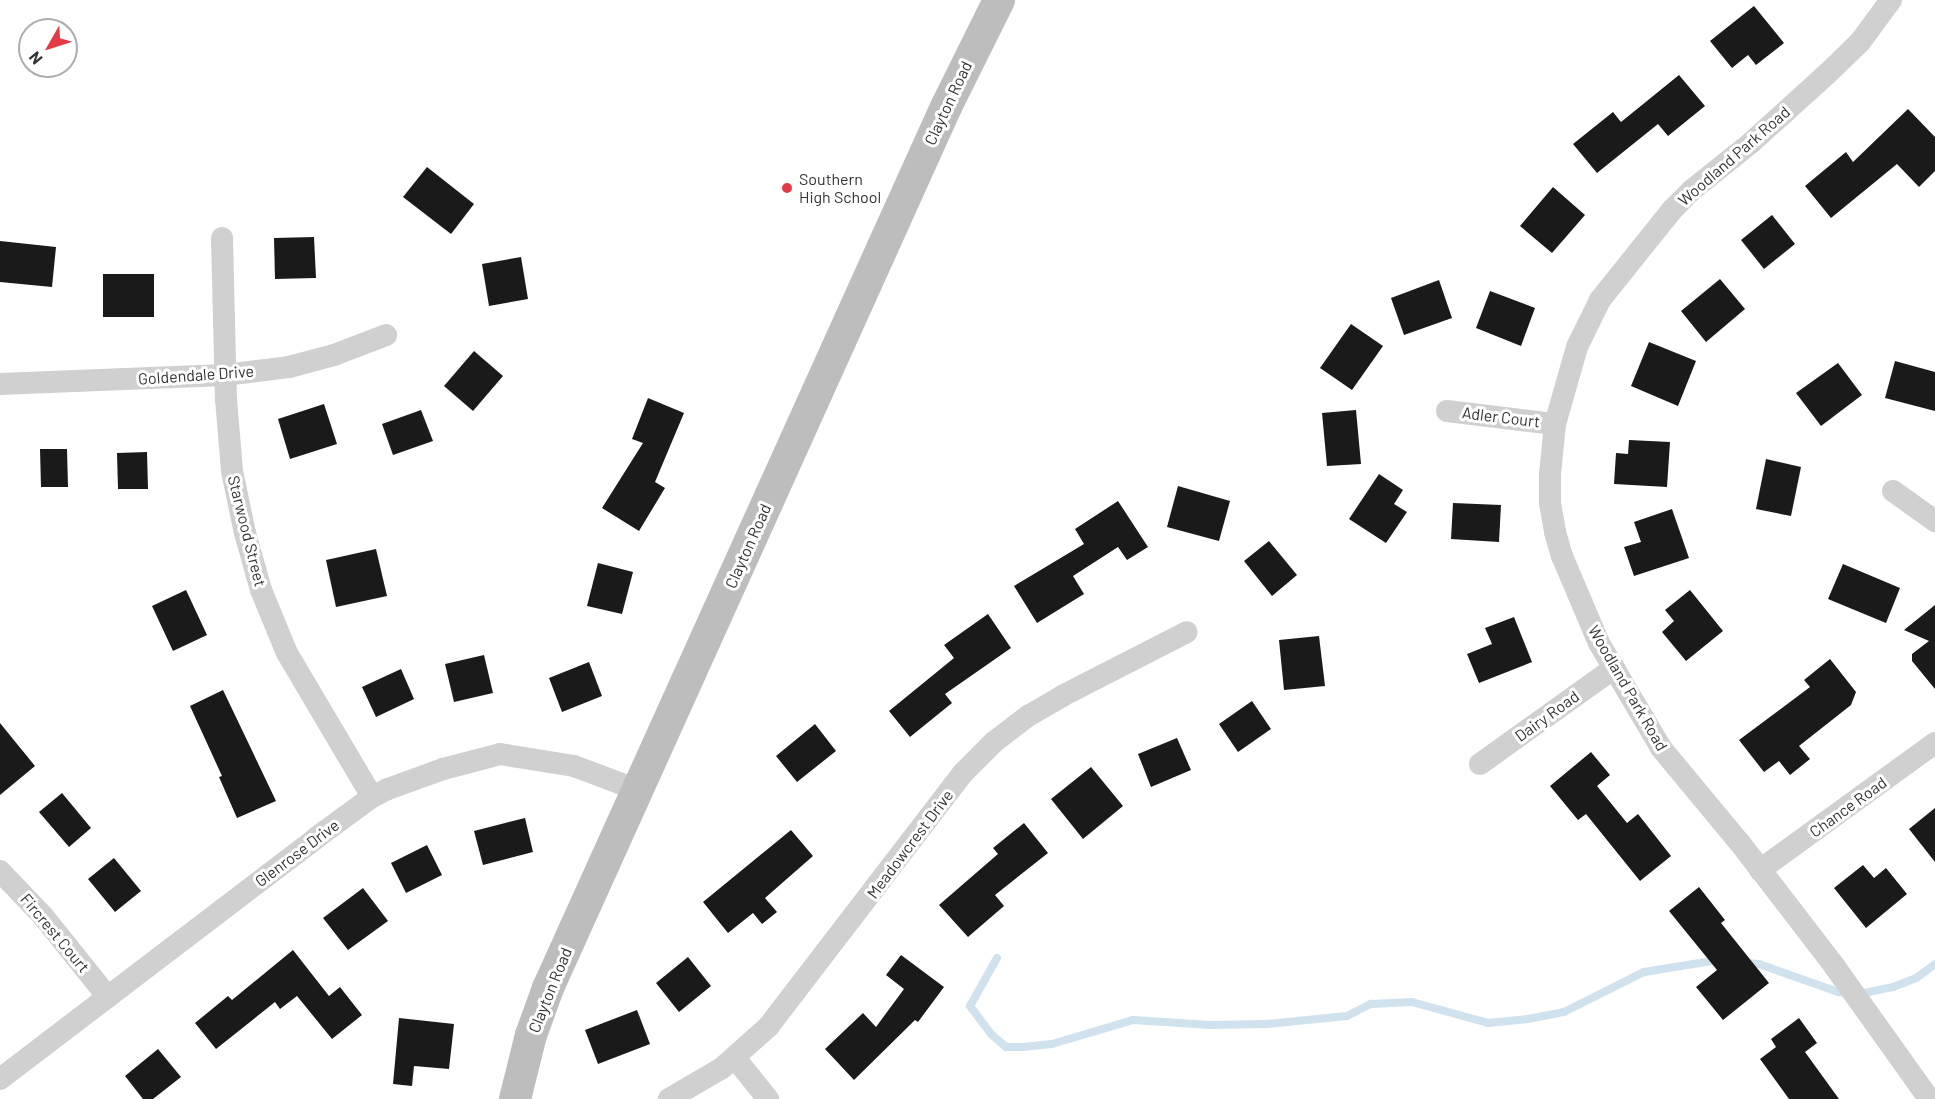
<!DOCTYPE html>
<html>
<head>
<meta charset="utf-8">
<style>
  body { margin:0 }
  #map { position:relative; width:1935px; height:1099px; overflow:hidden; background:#fff; font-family:Barlow,sans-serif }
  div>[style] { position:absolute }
  .stream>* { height:8px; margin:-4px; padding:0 4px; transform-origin:4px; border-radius:4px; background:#cfe2ee }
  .building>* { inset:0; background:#1a1a1a }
  .street>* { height:22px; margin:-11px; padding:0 11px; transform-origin:11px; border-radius:11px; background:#d0d0d0 }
  .secondary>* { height:32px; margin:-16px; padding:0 16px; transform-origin:16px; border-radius:16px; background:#bdbdbd }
  .dots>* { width:16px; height:16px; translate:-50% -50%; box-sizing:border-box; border:3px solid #fff; border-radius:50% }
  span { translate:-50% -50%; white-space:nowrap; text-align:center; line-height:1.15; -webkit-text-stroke:6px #fff; paint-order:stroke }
  .street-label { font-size:16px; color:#333 }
  .poi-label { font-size:16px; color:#333 }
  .left { translate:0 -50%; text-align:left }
  .north { position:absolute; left:18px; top:18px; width:60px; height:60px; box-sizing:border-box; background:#fff; border:2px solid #adadad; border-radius:50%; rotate:231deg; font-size:16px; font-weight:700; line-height:24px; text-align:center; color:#333 }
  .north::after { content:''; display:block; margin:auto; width:21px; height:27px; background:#e63946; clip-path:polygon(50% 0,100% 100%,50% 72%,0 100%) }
</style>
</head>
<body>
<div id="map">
  <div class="stream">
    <i style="left:997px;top:958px;width:55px;rotate:119.4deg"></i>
    <i style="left:970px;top:1006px;width:35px;rotate:53deg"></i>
    <i style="left:991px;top:1034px;width:20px;rotate:41deg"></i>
    <i style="left:1006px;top:1047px;width:17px"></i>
    <i style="left:1023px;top:1047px;width:29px;rotate:-6deg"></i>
    <i style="left:1052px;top:1044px;width:84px;rotate:-16.5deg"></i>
    <i style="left:1133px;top:1020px;width:78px;rotate:3.7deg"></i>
    <i style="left:1211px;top:1025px;width:56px;rotate:-1deg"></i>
    <i style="left:1267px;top:1024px;width:80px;rotate:-5.7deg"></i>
    <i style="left:1347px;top:1016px;width:27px;rotate:-27deg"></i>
    <i style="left:1371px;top:1004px;width:41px;rotate:-2.8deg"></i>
    <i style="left:1412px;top:1002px;width:79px;rotate:15.4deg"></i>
    <i style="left:1488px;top:1023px;width:40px;rotate:-5.7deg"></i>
    <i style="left:1528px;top:1019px;width:37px;rotate:-11deg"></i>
    <i style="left:1564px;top:1012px;width:89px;rotate:-26.6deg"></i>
    <i style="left:1644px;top:972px;width:75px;rotate:-9.2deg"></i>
    <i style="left:1745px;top:963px;width:14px;rotate:4deg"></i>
    <i style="left:1759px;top:964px;width:84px;rotate:19.5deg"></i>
    <i style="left:1838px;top:992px;width:10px;rotate:6deg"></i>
    <i style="left:1860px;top:994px;width:34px;rotate:-12deg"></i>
    <i style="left:1893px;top:987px;width:25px;rotate:-21deg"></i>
    <i style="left:1916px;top:978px;width:24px;rotate:-36deg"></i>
  </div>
  <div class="building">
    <i style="clip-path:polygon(1754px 6px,1784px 43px,1756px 65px,1748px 55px,1732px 68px,1710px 41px)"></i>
    <i style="clip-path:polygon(1679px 75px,1705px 106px,1668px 136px,1658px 124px,1597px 173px,1573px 144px,1613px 112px,1621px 122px)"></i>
    <i style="clip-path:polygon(1908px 109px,1935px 137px,1935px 171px,1919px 187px,1897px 164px,1831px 218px,1805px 186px,1846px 152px,1853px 162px)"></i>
    <i style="clip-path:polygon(427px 167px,474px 204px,451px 234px,403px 197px)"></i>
    <i style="clip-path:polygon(1553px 187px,1585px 215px,1552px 253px,1520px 226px)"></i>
    <i style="clip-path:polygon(1772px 215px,1795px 244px,1764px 269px,1741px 240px)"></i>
    <i style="clip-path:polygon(314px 237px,316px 278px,275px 279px,274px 238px)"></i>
    <i style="clip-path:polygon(0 241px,56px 247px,52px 287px,0 282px)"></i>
    <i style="clip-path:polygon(521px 257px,528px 299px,489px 306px,482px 264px)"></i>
    <i style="clip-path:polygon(103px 274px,154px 274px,154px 317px,103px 317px)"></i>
    <i style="clip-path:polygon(1720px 279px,1745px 309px,1706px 342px,1681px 311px)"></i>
    <i style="clip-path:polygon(1439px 280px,1452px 318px,1404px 335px,1391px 298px)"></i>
    <i style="clip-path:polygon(1490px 291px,1535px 308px,1521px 346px,1476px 328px)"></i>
    <i style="clip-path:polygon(1351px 324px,1383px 346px,1352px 390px,1320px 368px)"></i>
    <i style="clip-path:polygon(1649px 342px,1696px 361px,1678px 406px,1631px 386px)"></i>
    <i style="clip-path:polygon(474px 351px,503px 376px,473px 411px,444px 386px)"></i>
    <i style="clip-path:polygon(1895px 361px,1935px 372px,1935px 411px,1885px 398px)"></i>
    <i style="clip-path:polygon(1838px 363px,1862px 395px,1821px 426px,1796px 393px)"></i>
    <i style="clip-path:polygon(648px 398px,684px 413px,655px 482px,665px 488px,639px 531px,602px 508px,643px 443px,632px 439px)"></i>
    <i style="clip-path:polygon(324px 404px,337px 444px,290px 459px,278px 419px)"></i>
    <i style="clip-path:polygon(421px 410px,433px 441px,393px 455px,382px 424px)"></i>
    <i style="clip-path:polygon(1356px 410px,1361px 464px,1327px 466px,1322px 413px)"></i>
    <i style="clip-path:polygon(1629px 440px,1670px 442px,1667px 487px,1614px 484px,1616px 453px,1628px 454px)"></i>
    <i style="clip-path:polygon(40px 449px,67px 449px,68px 487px,41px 487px)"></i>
    <i style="clip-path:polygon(147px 452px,148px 489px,118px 489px,117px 453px)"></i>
    <i style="clip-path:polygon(1766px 459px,1801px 467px,1791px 516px,1756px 509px)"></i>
    <i style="clip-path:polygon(1379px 474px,1403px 490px,1394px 504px,1407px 512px,1386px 543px,1349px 519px)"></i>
    <i style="clip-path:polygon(1178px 486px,1230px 501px,1219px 541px,1167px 527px)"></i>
    <i style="clip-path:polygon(1118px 501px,1148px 547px,1127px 560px,1118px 547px,1073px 576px,1084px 594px,1037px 623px,1014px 586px,1084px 544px,1075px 529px)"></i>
    <i style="clip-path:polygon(1453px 503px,1501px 505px,1499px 542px,1451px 539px)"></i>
    <i style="clip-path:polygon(1672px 509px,1689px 558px,1634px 576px,1624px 547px,1641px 542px,1634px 522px)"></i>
    <i style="clip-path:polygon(1269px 541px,1297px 575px,1272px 596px,1244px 561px)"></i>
    <i style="clip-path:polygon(376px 549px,387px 596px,336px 607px,326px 560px)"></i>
    <i style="clip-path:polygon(598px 563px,633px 572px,622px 614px,587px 606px)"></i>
    <i style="clip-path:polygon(1843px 564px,1900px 588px,1886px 623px,1828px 599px)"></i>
    <i style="clip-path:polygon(186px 590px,207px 635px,173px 651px,152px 606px)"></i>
    <i style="clip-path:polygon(1690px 590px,1723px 631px,1686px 661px,1662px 632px,1674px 621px,1665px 610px)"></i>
    <i style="clip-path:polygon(1935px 605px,1935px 689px,1912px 661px,1912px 654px,1929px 641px,1904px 630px)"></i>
    <i style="clip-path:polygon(988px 614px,1011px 648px,945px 694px,952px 703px,910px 737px,889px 711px,954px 658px,944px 645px)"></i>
    <i style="clip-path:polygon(1514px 617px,1532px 662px,1479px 683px,1467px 654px,1492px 644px,1485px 628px)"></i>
    <i style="clip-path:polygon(1319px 636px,1325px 686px,1284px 690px,1279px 640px)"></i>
    <i style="clip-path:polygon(484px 655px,493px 693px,454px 702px,445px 664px)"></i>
    <i style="clip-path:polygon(1830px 659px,1856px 692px,1851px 705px,1799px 746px,1810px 759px,1790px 775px,1779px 761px,1764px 772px,1739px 740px,1810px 687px,1804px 680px)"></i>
    <i style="clip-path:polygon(589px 662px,602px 696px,562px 712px,549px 678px)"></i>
    <i style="clip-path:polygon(401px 669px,414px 699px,376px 717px,362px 687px)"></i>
    <i style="clip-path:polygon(223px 690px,276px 801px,237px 818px,219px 777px,222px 776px,190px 706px)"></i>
    <i style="clip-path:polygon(1252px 701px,1271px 729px,1238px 752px,1219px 724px)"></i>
    <i style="clip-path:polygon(0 723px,35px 766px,0 795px)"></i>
    <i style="clip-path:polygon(815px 724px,836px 751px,797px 782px,776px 756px)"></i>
    <i style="clip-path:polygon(1177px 738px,1191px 770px,1151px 787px,1138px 754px)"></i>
    <i style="clip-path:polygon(1591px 752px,1610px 775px,1597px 786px,1627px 823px,1638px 814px,1671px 856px,1640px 881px,1586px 814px,1578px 820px,1550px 786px)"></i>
    <i style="clip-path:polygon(1091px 767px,1123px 806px,1083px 839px,1051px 799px)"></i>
    <i style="clip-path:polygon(62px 793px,91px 828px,69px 847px,39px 812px)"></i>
    <i style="clip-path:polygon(1935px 808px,1935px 862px,1909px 829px)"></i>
    <i style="clip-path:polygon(525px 818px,533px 852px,483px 865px,474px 831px)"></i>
    <i style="clip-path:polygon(1024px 823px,1048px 853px,995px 895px,1004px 906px,968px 937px,939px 905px,998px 854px,993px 848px)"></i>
    <i style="clip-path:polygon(791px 830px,813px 856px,765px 898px,777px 912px,762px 924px,753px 913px,728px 933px,703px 902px)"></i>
    <i style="clip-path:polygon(427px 845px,442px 875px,406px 893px,391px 863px)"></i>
    <i style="clip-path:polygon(114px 858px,141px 891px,115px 912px,88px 879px)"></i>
    <i style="clip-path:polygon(1863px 865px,1874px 878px,1886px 868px,1907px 894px,1866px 928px,1834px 888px)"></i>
    <i style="clip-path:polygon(1699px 887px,1725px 920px,1721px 923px,1769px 983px,1723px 1020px,1696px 987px,1717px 970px,1669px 911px)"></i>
    <i style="clip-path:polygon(363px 888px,388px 921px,348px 950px,323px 918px)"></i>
    <i style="clip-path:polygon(293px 950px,329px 996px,340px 987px,362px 1015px,332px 1039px,297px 996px,280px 1009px,275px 1002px,216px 1049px,195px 1023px,228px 996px,232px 1000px)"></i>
    <i style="clip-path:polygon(901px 955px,944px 987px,918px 1022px,915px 1020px,854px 1080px,825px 1049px,863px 1013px,876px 1027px,904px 989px,886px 975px)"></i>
    <i style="clip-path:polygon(688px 957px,711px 986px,679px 1012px,656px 983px)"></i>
    <i style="clip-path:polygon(637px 1010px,650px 1044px,598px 1064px,585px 1030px)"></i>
    <i style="clip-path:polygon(399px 1018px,454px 1024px,449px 1069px,414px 1066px,412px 1086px,393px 1084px)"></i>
    <i style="clip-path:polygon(1799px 1018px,1817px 1043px,1805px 1052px,1839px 1099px,1789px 1099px,1760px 1059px,1776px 1047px,1771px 1039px)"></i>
    <i style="clip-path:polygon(158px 1049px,181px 1077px,153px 1099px,143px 1099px,125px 1076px)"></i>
  </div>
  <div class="street">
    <i style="left:1891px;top:0;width:52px;rotate:126.4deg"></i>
    <i style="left:1860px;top:42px;width:45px;rotate:135.9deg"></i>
    <i style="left:1828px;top:73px;width:103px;rotate:137.8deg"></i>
    <i style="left:1752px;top:142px;width:77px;rotate:141.3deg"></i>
    <i style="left:1692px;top:190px;width:28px;rotate:135deg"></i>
    <i style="left:1672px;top:210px;width:115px;rotate:128.7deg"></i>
    <i style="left:1600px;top:300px;width:52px;rotate:116.1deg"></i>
    <i style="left:1577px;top:347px;width:80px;rotate:105.9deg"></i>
    <i style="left:1555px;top:424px;width:50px;rotate:95.7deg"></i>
    <i style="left:1550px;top:474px;width:29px;rotate:90deg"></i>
    <i style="left:1550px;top:503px;width:29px;rotate:80deg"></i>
    <i style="left:1555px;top:532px;width:25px;rotate:74deg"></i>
    <i style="left:1562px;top:556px;width:95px;rotate:67deg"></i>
    <i style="left:1599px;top:643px;width:122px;rotate:59.4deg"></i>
    <i style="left:1661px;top:748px;width:124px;rotate:50.3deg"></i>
    <i style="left:1740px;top:843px;width:156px;rotate:52.5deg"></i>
    <i style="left:1835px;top:967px;width:162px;rotate:54.5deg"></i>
    <i style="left:222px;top:238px;width:161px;rotate:88.6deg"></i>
    <i style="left:226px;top:399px;width:72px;rotate:85.2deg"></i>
    <i style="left:232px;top:471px;width:63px;rotate:78.2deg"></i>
    <i style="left:245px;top:533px;width:59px;rotate:74.3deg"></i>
    <i style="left:261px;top:590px;width:68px;rotate:67.6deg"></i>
    <i style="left:287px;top:653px;width:167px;rotate:59.4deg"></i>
    <i style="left:0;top:384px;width:225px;rotate:-2.3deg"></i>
    <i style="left:225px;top:375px;width:64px;rotate:-7.1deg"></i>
    <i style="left:289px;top:367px;width:47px;rotate:-14.9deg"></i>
    <i style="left:334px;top:355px;width:56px;rotate:-21deg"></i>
    <i style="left:1447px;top:411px;width:109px;rotate:6.9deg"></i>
    <i style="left:1893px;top:491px;width:52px;rotate:35.5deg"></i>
    <i style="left:1480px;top:764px;width:165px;rotate:-35.6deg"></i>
    <i style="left:1760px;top:870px;width:216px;rotate:-36deg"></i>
    <i style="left:0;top:871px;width:62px;rotate:46.3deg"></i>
    <i style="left:43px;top:916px;width:104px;rotate:51.3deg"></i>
    <i style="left:735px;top:1058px;width:53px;rotate:51.2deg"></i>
    <i style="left:0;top:1079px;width:397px;rotate:-37.3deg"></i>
    <i style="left:316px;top:838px;width:69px;rotate:-36.2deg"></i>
    <i style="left:372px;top:797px;width:18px;rotate:-27deg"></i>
    <i style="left:388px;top:789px;width:59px;rotate:-20deg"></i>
    <i style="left:443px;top:769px;width:59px;rotate:-14.7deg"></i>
    <i style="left:500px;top:754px;width:75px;rotate:9.2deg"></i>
    <i style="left:574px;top:766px;width:68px;rotate:20.6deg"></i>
    <i style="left:669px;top:1099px;width:61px;rotate:-30.3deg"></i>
    <i style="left:722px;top:1068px;width:62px;rotate:-41.7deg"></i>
    <i style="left:768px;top:1027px;width:320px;rotate:-52.5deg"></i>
    <i style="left:963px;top:773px;width:44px;rotate:-45deg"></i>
    <i style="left:994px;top:742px;width:43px;rotate:-37.4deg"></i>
    <i style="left:1028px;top:716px;width:39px;rotate:-30deg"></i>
    <i style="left:1062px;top:696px;width:140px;rotate:-27.1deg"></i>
  </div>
  <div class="secondary">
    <i style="left:515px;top:1099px;width:66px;rotate:-76deg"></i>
    <i style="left:531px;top:1035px;width:50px;rotate:-70.1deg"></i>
    <i style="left:548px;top:988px;width:967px;rotate:-65.69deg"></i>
    <i style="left:946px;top:107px;width:119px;rotate:-63.6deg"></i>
  </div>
  <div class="dots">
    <i style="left:787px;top:188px;background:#e63946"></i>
  </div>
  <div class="street-label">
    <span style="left:948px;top:103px;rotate:-65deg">Clayton Road</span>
    <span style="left:1734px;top:156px;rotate:-41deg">Woodland Park Road</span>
    <span style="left:196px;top:375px;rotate:-4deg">Goldendale Drive</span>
    <span style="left:1501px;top:417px;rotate:7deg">Adler Court</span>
    <span style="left:247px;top:531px;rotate:76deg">Starwood Street</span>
    <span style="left:748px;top:546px;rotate:-66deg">Clayton Road</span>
    <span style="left:1628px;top:688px;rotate:60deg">Woodland Park Road</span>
    <span style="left:1547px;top:716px;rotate:-36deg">Dairy Road</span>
    <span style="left:1848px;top:807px;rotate:-36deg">Chance Road</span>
    <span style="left:910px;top:844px;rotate:-53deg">Meadowcrest Drive</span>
    <span style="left:297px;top:853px;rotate:-37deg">Glenrose Drive</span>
    <span style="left:55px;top:933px;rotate:50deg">Fircrest Court</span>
    <span style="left:550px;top:990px;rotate:-68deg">Clayton Road</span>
  </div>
  <div class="poi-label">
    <span class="left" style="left:799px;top:188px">Southern<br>High School</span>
  </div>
  <div class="north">N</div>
</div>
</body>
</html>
